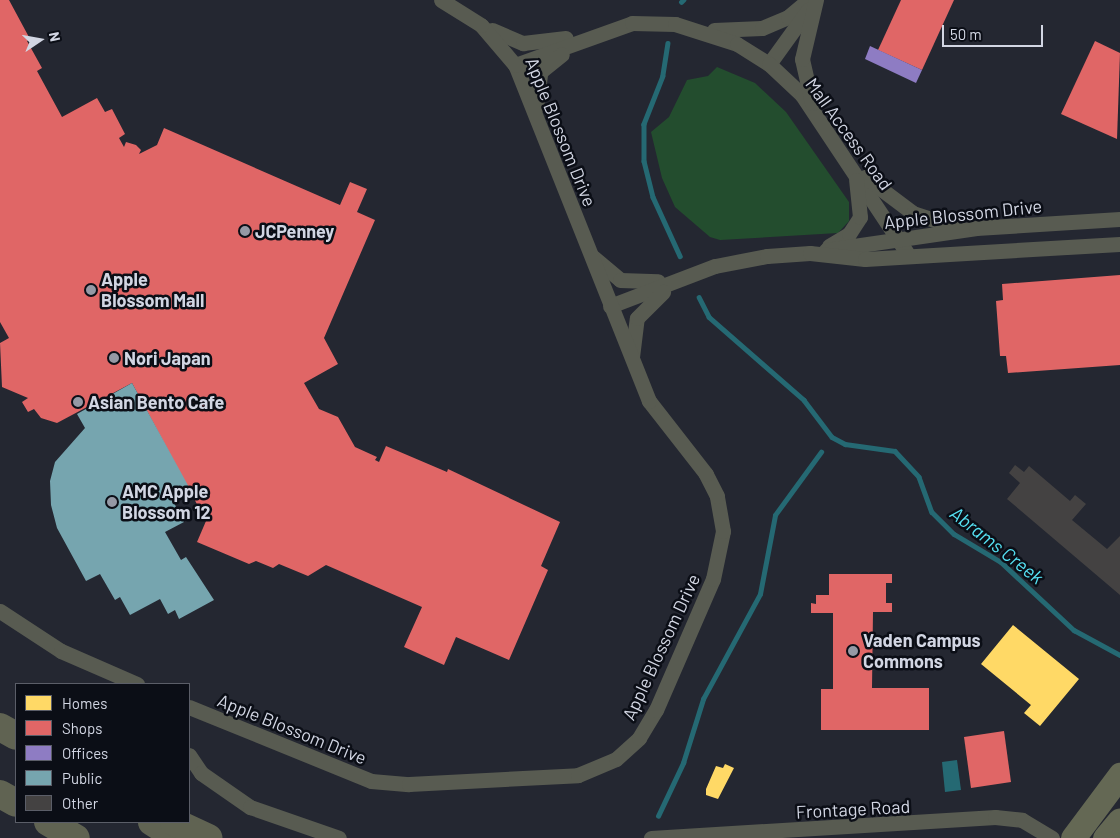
<!DOCTYPE html>
<style>
body{margin:0}
#map{position:relative;width:1120px;height:838px;overflow:hidden;background:#242731;font-family:Barlow,sans-serif}
div>[style]{position:absolute}
[style*='--x']{left:calc(var(--x)*1px);top:calc(var(--y)*1px);width:calc(var(--w)*1px);rotate:calc(var(--a)*1deg)}
.green>*{inset:0;background:#234d2e}
.water>*{inset:0;background:#256973}
.homes>*{inset:0;background:#ffd966}
.shops>*{inset:0;background:#e06666}
.offices>*{inset:0;background:#8e7cc3}
.public>*{inset:0;background:#76a5af}
.stream>*{height:4.5px;margin:-2.25px;padding:0 2.25px;transform-origin:2.25px;border-radius:2.25px;background:#256973}
.building>*{inset:0;background:#444242}
.minor>*{height:15px;margin:-7.5px;padding:0 7.5px;transform-origin:7.5px;border-radius:7.5px;background:#585b51}
.primary>*{height:25px;margin:-12.5px;padding:0 12.5px;transform-origin:12.5px;border-radius:12.5px;background:#646854}
.motorway>*{height:28px;margin:-14px;padding:0 14px;transform-origin:14px;border-radius:14px;background:#606352}
.dots>*{width:14px;height:14px;translate:-50% -50%;box-sizing:border-box;border:2px solid #0b0e16;border-radius:50%}
span{translate:-50% -50%;white-space:nowrap;text-align:center;line-height:1.15;-webkit-text-stroke:5px #0b0e16;paint-order:stroke}
.street-label{font-size:18px;color:#d2d6e3}
.poi-label{font-size:18px;color:#d2d6e3;font-weight:700}
.left{translate:0 -50%;text-align:left}
.water-label{font-size:19px;color:#55e1f3;font-style:italic}
.legend{position:absolute;left:15px;top:683px;width:175px;height:140px;box-sizing:border-box;background:#0b0e16;border:1px solid #5b5e68;margin:0;padding:6px 9px;list-style:none;font-size:15px;color:#d2d6e3}
.legend li{display:flex;align-items:center;gap:10px;height:25px}
.legend b{width:25px;border:1px solid #5b5e68}
.north{position:absolute;left:15px;top:15px;width:50px;height:50px;-webkit-text-stroke:4px #0b0e16;paint-order:stroke;rotate:78deg;font-size:14px;font-weight:700;line-height:20px;text-align:center;color:#d2d6e3}
.north::after{content:'';display:block;margin:auto;width:18px;height:22px;background:#d2d6e3;clip-path:polygon(50% 0,100% 100%,50% 72%,0 100%)}
.scale{position:absolute;left:942px;top:25px;width:101px;height:22px;box-sizing:border-box;border:2px solid #d2d6e3;border-top:0;padding-left:6px;font-size:15px;line-height:18px;white-space:nowrap;color:#d2d6e3;-webkit-text-stroke:4px #0b0e16;paint-order:stroke}
</style>
<div id="map">
<div class="green">
<i style="clip-path:polygon(717px 67px,755px 83px,786px 112px,849px 202px,849px 221px,838px 233px,720px 240px,710px 237px,675px 207px,662px 178px,651px 132px,669px 117px,687px 80px,708px 76px)"></i>
</div>
<div class="water">
<i style="clip-path:polygon(957px 760px,961px 790px,945px 792px,942px 762px)"></i>
</div>
<div class="homes">
<i style="clip-path:polygon(1013px 625px,1079px 679px,1040px 726px,1024px 713px,1031px 705px,981px 664px)"></i>
<i style="clip-path:polygon(725px 764px,734px 768px,718px 799px,706px 795px,706px 789px,716px 766px,723px 768px)"></i>
</div>
<div class="shops">
<i style="clip-path:polygon(0 0,9px 0,30px 39px,27px 41px,42px 68px,37px 71px,62px 117px,97px 98px,105px 112px,112px 109px,125px 134px,119px 138px,124px 147px,126px 142px,136px 145px,141px 150px,139px 154px,157px 145px,164px 128px,340px 205px,350px 182px,367px 189px,357px 212px,375px 220px,324px 338px,338px 364px,304px 383px,319px 409px,338px 417px,355px 447px,377px 457px,375px 460px,379px 462px,386px 446px,447px 472px,448px 469px,560px 522px,541px 566px,548px 570px,509px 660px,456px 637px,444px 665px,404px 647px,422px 607px,326px 565px,308px 576px,279px 564px,273px 568px,256px 561px,249px 564px,197px 542px,206px 521px,132px 383px,57px 423px,41px 418px,34px 409px,28px 412px,22px 402px,28px 398px,2px 387px,0 343px,9px 338px,0 322px)"></i>
<i style="clip-path:polygon(901px 0,954px 0,922px 70px,878px 50px)"></i>
<i style="clip-path:polygon(1095px 41px,1120px 53px,1117px 139px,1061px 114px)"></i>
<i style="clip-path:polygon(1120px 275px,1120px 365px,1008px 373px,1006px 356px,1000px 356px,996px 301px,1003px 300px,1002px 284px)"></i>
<i style="clip-path:polygon(829px 574px,892px 574px,892px 583px,886px 583px,886px 603px,892px 603px,892px 612px,873px 612px,872px 688px,929px 688px,929px 730px,821px 730px,821px 689px,833px 689px,833px 613px,811px 613px,811px 603px,816px 604px,816px 595px,829px 595px)"></i>
<i style="clip-path:polygon(1004px 731px,1011px 782px,971px 788px,964px 737px)"></i>
</div>
<div class="offices">
<i style="clip-path:polygon(870px 46px,922px 70px,916px 83px,865px 59px)"></i>
</div>
<div class="public">
<i style="clip-path:polygon(132px 383px,190px 489px,172px 499px,184px 522px,165px 532px,181px 560px,186px 557px,214px 600px,179px 619px,175px 610px,168px 614px,160px 599px,130px 615px,120px 597px,115px 600px,100px 574px,86px 581px,57px 528px,51px 505px,50px 481px,55px 462px,85px 428px,77px 414px)"></i>
</div>
<div class="stream">
<i style="--x:681;--y:2;--w:3;--a:-45"></i>
<i style="--x:668;--y:43;--w:33;--a:99"></i>
<i style="--x:663;--y:76;--w:52;--a:111.6"></i>
<i style="--x:644;--y:124;--w:37;--a:90"></i>
<i style="--x:644;--y:161;--w:37;--a:76"></i>
<i style="--x:653;--y:197;--w:65;--a:65.4"></i>
<i style="--x:699;--y:297;--w:22;--a:63"></i>
<i style="--x:709;--y:317;--w:126;--a:41.1"></i>
<i style="--x:804;--y:400;--w:46;--a:52.9"></i>
<i style="--x:832;--y:437;--w:15;--a:28"></i>
<i style="--x:845;--y:444;--w:50;--a:8"></i>
<i style="--x:895;--y:451;--w:35;--a:47"></i>
<i style="--x:919;--y:477;--w:37;--a:70"></i>
<i style="--x:932;--y:512;--w:31;--a:45"></i>
<i style="--x:954;--y:534;--w:55;--a:30.8"></i>
<i style="--x:1001;--y:562;--w:100;--a:43"></i>
<i style="--x:1074;--y:630;--w:52;--a:28.5"></i>
<i style="--x:658;--y:816;--w:59;--a:-64.7"></i>
<i style="--x:683;--y:763;--w:67;--a:-72.6"></i>
<i style="--x:703;--y:699;--w:119;--a:-61.5"></i>
<i style="--x:760;--y:594;--w:80;--a:-79.2"></i>
<i style="--x:775;--y:515;--w:78;--a:-53.9"></i>
</div>
<div class="building">
<i style="clip-path:polygon(1015px 465px,1024px 472px,1029px 466px,1070px 501px,1075px 495px,1086px 504px,1072px 520px,1107px 549px,1120px 536px,1120px 595px,1007px 499px,1020px 483px,1009px 473px)"></i>
</div>
<div class="minor">
<i style="--x:492;--y:30;--w:34;--a:23"></i>
<i style="--x:523;--y:43;--w:43;--a:-6.6"></i>
<i style="--x:714;--y:30;--w:48;--a:-2.4"></i>
<i style="--x:762;--y:28;--w:28;--a:-23"></i>
<i style="--x:788;--y:17;--w:26;--a:-40"></i>
<i style="--x:769;--y:64;--w:67;--a:-54.2"></i>
<i style="--x:515;--y:65;--w:124;--a:-19.7"></i>
<i style="--x:632;--y:23;--w:43;--a:1.3"></i>
<i style="--x:675;--y:24;--w:65;--a:17.9"></i>
<i style="--x:737;--y:44;--w:38;--a:32"></i>
<i style="--x:769;--y:64;--w:45;--a:43.2"></i>
<i style="--x:802;--y:95;--w:193;--a:56.4"></i>
<i style="--x:812;--y:103;--w:45;--a:-102.8"></i>
<i style="--x:802;--y:59;--w:61;--a:-76.7"></i>
<i style="--x:536;--y:107;--w:35;--a:-83"></i>
<i style="--x:540;--y:72;--w:28;--a:-39"></i>
<i style="--x:865;--y:177;--w:60;--a:36.9"></i>
<i style="--x:913;--y:213;--w:41;--a:18.4"></i>
<i style="--x:829;--y:246;--w:23;--a:-31"></i>
<i style="--x:849;--y:234;--w:20;--a:-57"></i>
<i style="--x:860;--y:217;--w:37;--a:-96"></i>
<i style="--x:826;--y:250;--w:152;--a:-8.3"></i>
<i style="--x:976;--y:228;--w:144;--a:-3.6"></i>
<i style="--x:593;--y:257;--w:35;--a:40"></i>
<i style="--x:620;--y:280;--w:38;--a:2"></i>
<i style="--x:610;--y:306;--w:112;--a:-20.9"></i>
<i style="--x:715;--y:266;--w:53;--a:-10.9"></i>
<i style="--x:767;--y:256;--w:43;--a:-4"></i>
<i style="--x:810;--y:253;--w:55;--a:6.2"></i>
<i style="--x:865;--y:259;--w:255;--a:-3.4"></i>
<i style="--x:632;--y:357;--w:39;--a:-83"></i>
<i style="--x:637;--y:318;--w:37;--a:-45"></i>
<i style="--x:0;--y:611;--w:73;--a:33.3"></i>
<i style="--x:61;--y:651;--w:83;--a:23.5"></i>
<i style="--x:189;--y:707;--w:196;--a:22.1"></i>
<i style="--x:371;--y:781;--w:38;--a:5"></i>
<i style="--x:409;--y:784;--w:169;--a:-3"></i>
<i style="--x:578;--y:775;--w:41;--a:-22.8"></i>
<i style="--x:616;--y:759;--w:31;--a:-42"></i>
<i style="--x:639;--y:738;--w:33;--a:-59"></i>
<i style="--x:656;--y:710;--w:143;--a:-66.5"></i>
<i style="--x:713;--y:579;--w:49;--a:-78.2"></i>
<i style="--x:723;--y:531;--w:36;--a:-100"></i>
<i style="--x:717;--y:496;--w:25;--a:-117"></i>
<i style="--x:706;--y:474;--w:93;--a:-128"></i>
<i style="--x:649;--y:401;--w:362;--a:-111.7"></i>
<i style="--x:515;--y:65;--w:52;--a:-130.4"></i>
<i style="--x:481;--y:25;--w:47;--a:-148"></i>
<i style="--x:189;--y:755;--w:22;--a:56"></i>
<i style="--x:201;--y:773;--w:60;--a:34.8"></i>
<i style="--x:250;--y:807;--w:94;--a:19.2"></i>
<i style="--x:651;--y:838;--w:345;--a:-3.5"></i>
<i style="--x:995;--y:817;--w:27;--a:6"></i>
<i style="--x:1022;--y:820;--w:35;--a:31"></i>
</div>
<div class="primary">
<i style="--x:1073;--y:838;--w:79;--a:-53.3"></i>
<i style="--x:1105;--y:838;--w:23;--a:-50"></i>
</div>
<div class="motorway">
<i style="--x:0;--y:727;--w:18;--a:29"></i>
<i style="--x:0;--y:794;--w:18;--a:29"></i>
<i style="--x:48;--y:822;--w:32;--a:30"></i>
<i style="--x:152;--y:822;--w:31;--a:32"></i>
<i style="--x:174;--y:822;--w:38;--a:25"></i>
</div>
<div class="dots">
<i style="left:245px;top:231px;background:#9599a5"></i>
<i style="left:91px;top:290px;background:#9599a5"></i>
<i style="left:114px;top:358px;background:#9599a5"></i>
<i style="left:78px;top:402px;background:#9599a5"></i>
<i style="left:112px;top:502px;background:#9599a5"></i>
<i style="left:853px;top:651px;background:#9599a5"></i>
</div>
<div class="street-label">
<span style="left:561px;top:132px;rotate:68deg">Apple Blossom Drive</span>
<span style="left:849px;top:134px;rotate:54deg">Mall Access Road</span>
<span style="left:963px;top:214px;rotate:-6deg">Apple Blossom Drive</span>
<span style="left:661px;top:647px;rotate:-65deg">Apple Blossom Drive</span>
<span style="left:292px;top:729px;rotate:22deg">Apple Blossom Drive</span>
<span style="left:853px;top:809px;rotate:-3deg">Frontage Road</span>
</div>
<div class="poi-label">
<span class="left" style="left:255px;top:231px">JCPenney</span>
<span class="left" style="left:101px;top:290px">Apple<br>Blossom Mall</span>
<span class="left" style="left:124px;top:358px">Nori Japan</span>
<span class="left" style="left:88px;top:402px">Asian Bento Cafe</span>
<span class="left" style="left:122px;top:502px">AMC Apple<br>Blossom 12</span>
<span class="left" style="left:863px;top:651px">Vaden Campus<br>Commons</span>
</div>
<div class="water-label">
<span style="left:997px;top:545px;rotate:38deg">Abrams Creek</span>
</div>
<ul class="legend">
<li><b style="height:14px;background:#ffd966"></b>Homes</li>
<li><b style="height:14px;background:#e06666"></b>Shops</li>
<li><b style="height:14px;background:#8e7cc3"></b>Offices</li>
<li><b style="height:14px;background:#76a5af"></b>Public</li>
<li><b style="height:14px;background:#444242"></b>Other</li>
</ul>
<div class="north">N</div>
<div class="scale">50 m</div>
</div>
